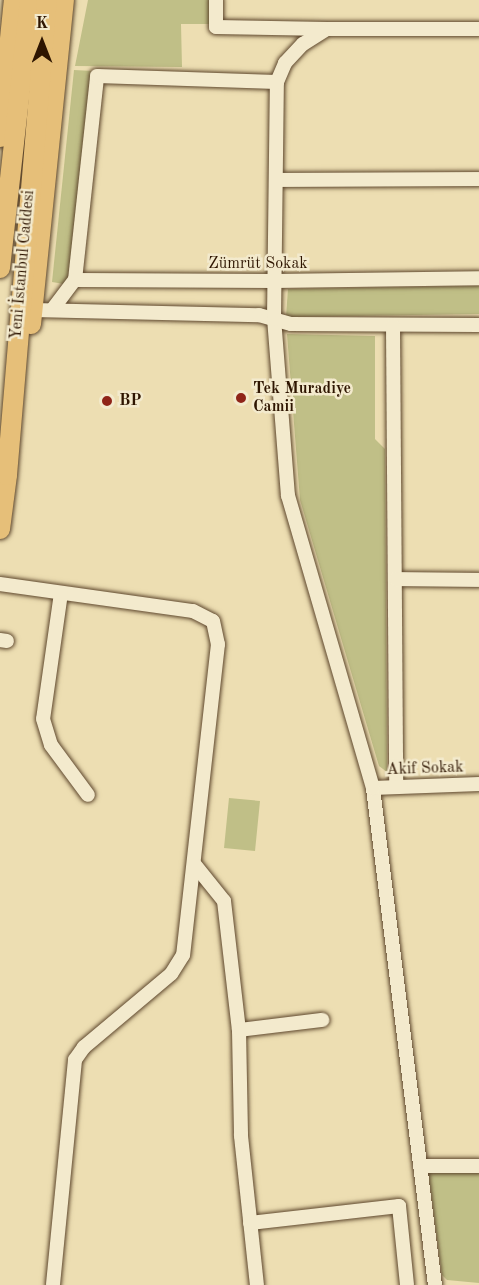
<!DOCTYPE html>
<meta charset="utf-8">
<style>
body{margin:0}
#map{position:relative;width:479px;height:1285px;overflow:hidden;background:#eddeb2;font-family:"Old Standard TT",serif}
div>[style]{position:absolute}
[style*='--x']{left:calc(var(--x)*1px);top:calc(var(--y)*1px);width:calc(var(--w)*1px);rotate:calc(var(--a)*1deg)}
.green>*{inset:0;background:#c0bf87}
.roads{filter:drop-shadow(0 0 2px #5e472d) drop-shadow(0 0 2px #5e472d)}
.minor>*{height:14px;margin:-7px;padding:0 7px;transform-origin:7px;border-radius:7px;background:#f3eacd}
.highway>*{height:20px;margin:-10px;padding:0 10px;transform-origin:10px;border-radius:10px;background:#e6bf79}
.dots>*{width:16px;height:16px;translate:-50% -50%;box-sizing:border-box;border:3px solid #f3eacd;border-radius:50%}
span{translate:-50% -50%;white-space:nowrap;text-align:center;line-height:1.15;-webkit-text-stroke:5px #f3eacd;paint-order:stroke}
.street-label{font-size:16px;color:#2e1501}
.poi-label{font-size:16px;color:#2e1501;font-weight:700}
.left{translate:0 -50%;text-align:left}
.north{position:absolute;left:12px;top:12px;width:60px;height:60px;-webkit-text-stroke:4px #f3eacd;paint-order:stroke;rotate:0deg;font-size:16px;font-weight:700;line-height:24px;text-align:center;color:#2e1501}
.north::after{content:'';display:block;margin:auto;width:21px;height:27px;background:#2e1501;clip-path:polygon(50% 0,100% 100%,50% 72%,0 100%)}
</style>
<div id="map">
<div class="green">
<i style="clip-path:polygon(88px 0,211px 0,211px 24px,181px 24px,182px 67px,75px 66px)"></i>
<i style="clip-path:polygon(74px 70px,93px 71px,70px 285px,52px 282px)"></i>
<i style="clip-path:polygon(479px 286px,479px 314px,286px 317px,288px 289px)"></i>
<i style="clip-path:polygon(287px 334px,375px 336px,375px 439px,385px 449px,387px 772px,379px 766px,300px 500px)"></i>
<i style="clip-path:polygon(229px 798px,260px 801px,255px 851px,224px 848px)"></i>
<i style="clip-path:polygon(428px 1170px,479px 1170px,479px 1283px,447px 1280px,442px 1275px)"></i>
</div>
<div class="roads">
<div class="minor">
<i style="--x:216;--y:0;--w:27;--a:90"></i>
<i style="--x:216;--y:27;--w:111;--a:1"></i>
<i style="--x:276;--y:180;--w:203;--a:-0.3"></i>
<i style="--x:75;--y:280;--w:205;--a:-83.8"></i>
<i style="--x:97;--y:76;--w:180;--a:1.9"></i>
<i style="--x:33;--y:310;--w:226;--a:1.3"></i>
<i style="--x:259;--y:315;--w:33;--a:16"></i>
<i style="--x:291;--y:324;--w:188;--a:0.3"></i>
<i style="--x:52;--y:310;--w:38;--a:-53"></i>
<i style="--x:75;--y:280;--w:199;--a:0.3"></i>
<i style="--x:274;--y:281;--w:205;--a:-0.8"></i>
<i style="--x:393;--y:326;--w:461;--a:89.6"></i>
<i style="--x:396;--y:579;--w:83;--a:0.7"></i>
<i style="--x:0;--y:584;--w:195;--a:8"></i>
<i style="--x:193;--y:611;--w:22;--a:27"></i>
<i style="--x:213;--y:621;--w:24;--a:78"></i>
<i style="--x:218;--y:644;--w:313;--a:96.4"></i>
<i style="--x:183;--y:955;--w:22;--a:122"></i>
<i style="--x:171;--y:974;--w:114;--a:140"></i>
<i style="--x:84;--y:1047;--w:16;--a:125"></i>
<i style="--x:75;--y:1060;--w:226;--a:95.6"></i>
<i style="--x:61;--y:593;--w:127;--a:98.1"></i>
<i style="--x:43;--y:719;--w:27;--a:73"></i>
<i style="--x:51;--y:745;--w:62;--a:53.5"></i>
<i style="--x:0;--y:640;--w:7;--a:8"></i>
<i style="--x:373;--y:788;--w:106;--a:-2.2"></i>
<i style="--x:195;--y:865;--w:46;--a:51.1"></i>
<i style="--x:224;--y:901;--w:130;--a:83.4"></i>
<i style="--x:239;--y:1030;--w:106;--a:88.9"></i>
<i style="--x:241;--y:1136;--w:150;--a:83.9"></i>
<i style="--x:239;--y:1030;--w:84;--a:-6.9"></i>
<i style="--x:420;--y:1166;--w:59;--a:0"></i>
<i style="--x:250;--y:1223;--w:150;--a:-6.5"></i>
<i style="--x:399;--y:1206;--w:79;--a:84.2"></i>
<i style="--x:435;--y:1285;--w:501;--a:-97.11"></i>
<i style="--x:373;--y:788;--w:304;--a:-106.2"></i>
<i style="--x:288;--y:496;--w:178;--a:-94.5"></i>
<i style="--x:274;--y:319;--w:237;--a:-89.3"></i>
<i style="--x:277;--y:82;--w:21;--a:-67"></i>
<i style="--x:285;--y:63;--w:26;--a:-47"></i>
<i style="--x:303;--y:44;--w:28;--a:-32"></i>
<i style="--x:327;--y:29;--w:152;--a:0"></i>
</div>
<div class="highway">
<i style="--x:0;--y:137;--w:138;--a:-84.2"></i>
<i style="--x:0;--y:268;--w:270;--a:-83.6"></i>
<i style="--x:31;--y:324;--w:326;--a:-84.2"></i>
<i style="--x:0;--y:529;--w:54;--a:-82.6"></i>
<i style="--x:7;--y:475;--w:477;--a:-85.2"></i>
</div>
</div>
<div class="dots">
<i style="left:241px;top:398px;background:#8f2418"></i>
<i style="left:107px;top:401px;background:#8f2418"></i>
</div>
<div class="street-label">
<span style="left:258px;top:264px">Zümrüt Sokak</span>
<span style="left:23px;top:265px;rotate:-85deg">Yeni İstanbul Caddesi</span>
<span style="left:425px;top:769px;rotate:-2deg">Akif Sokak</span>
</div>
<div class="poi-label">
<span class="left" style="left:253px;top:398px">Tek Muradiye<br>Camii</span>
<span class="left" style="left:119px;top:401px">BP</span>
</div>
<div class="north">K</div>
</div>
